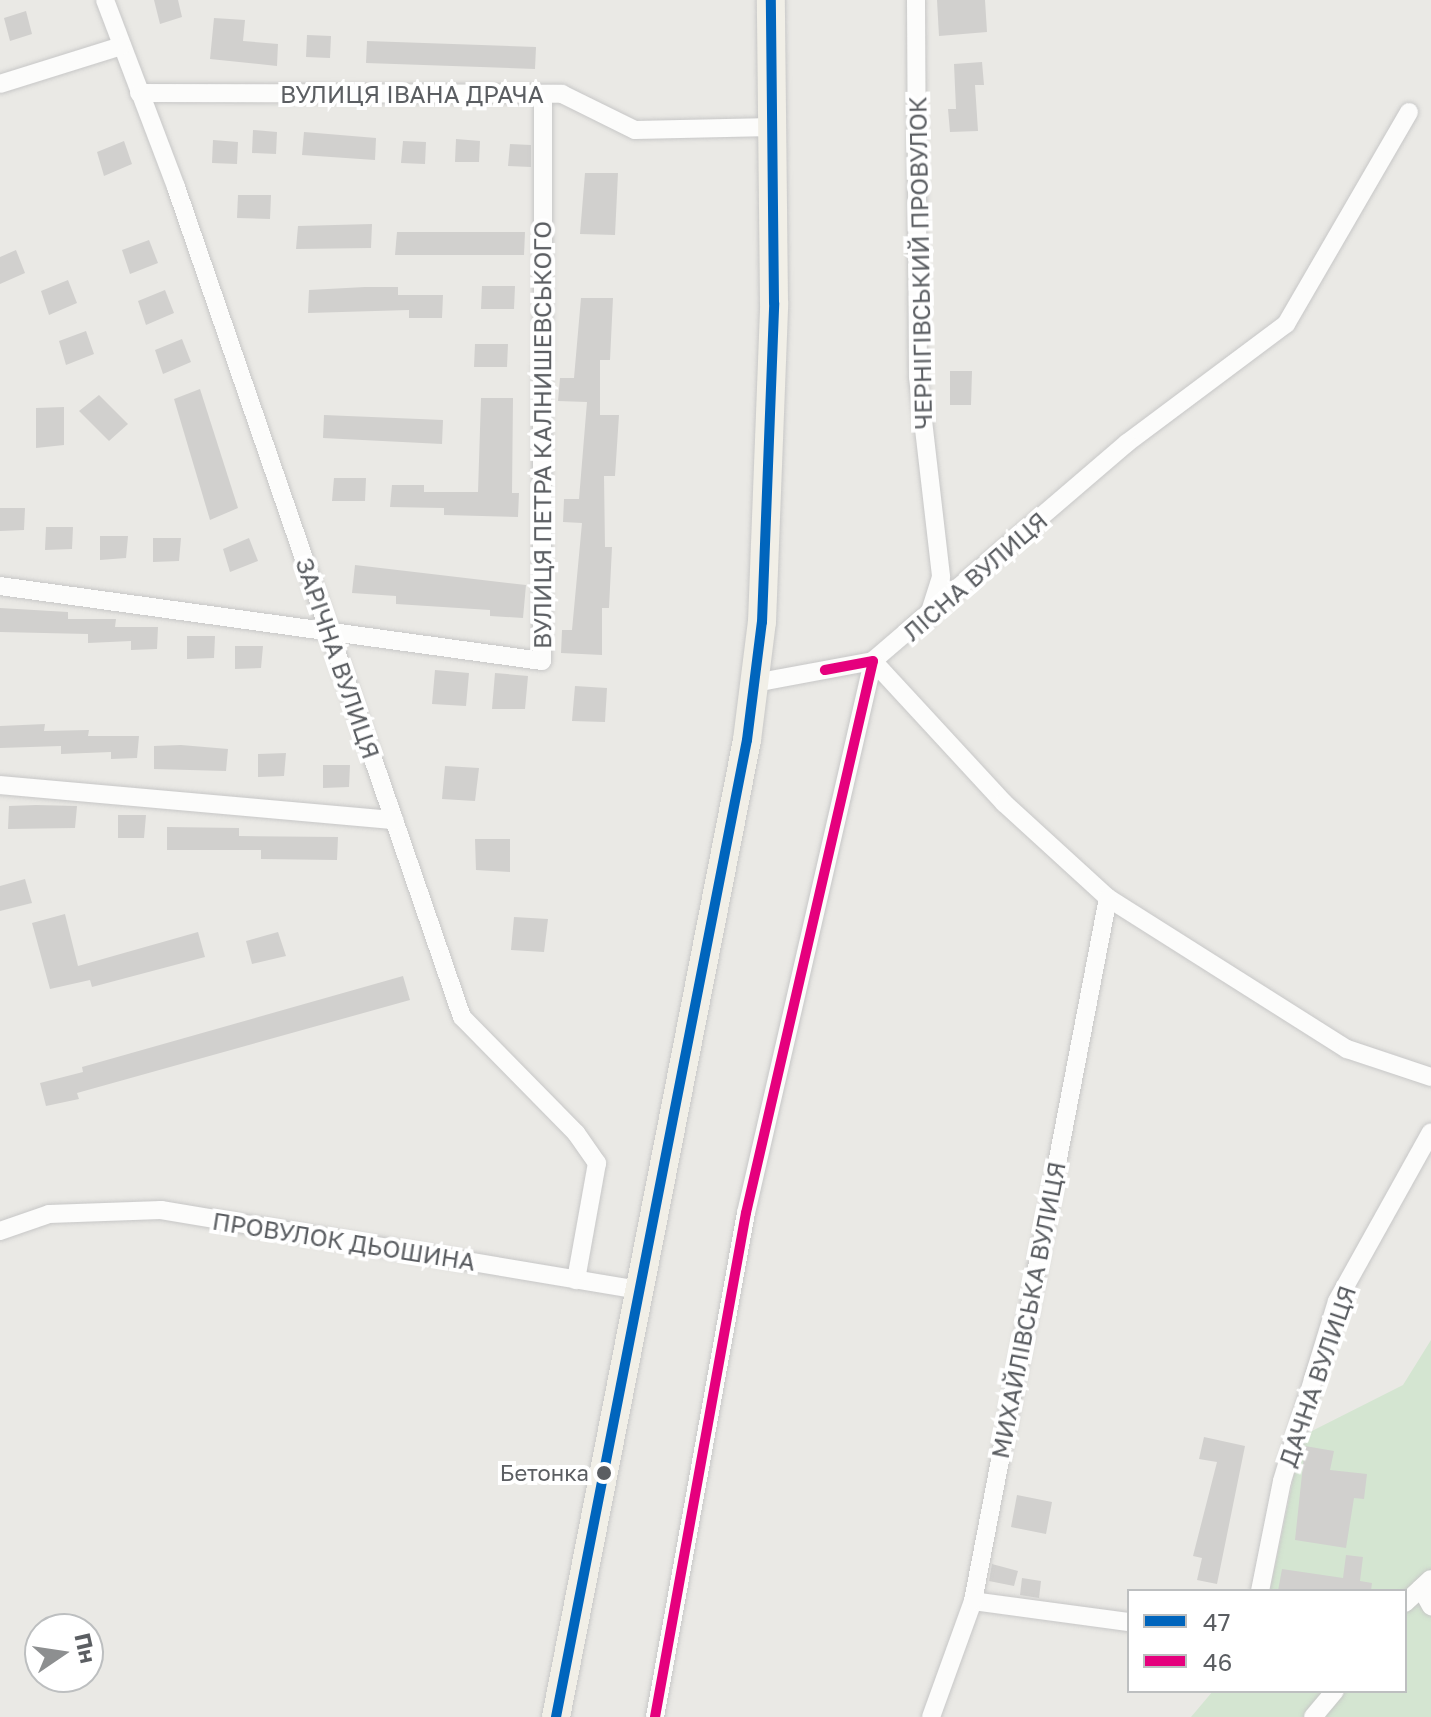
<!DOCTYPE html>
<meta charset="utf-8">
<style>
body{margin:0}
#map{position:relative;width:1431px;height:1717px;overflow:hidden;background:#eae9e5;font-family:"Golos Text",sans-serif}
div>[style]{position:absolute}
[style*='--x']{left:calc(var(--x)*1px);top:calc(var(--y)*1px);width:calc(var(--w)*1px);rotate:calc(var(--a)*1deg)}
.green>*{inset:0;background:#d4e5d1}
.building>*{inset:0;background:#d1d0ce}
.roads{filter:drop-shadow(0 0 2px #c7c7c7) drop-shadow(0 0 2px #c7c7c7)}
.street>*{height:18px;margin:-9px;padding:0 9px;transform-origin:9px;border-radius:9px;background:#fcfcfb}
.primary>*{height:28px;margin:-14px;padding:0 14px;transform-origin:14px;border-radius:14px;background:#f1efe7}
.bus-1>*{height:10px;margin:-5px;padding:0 5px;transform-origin:5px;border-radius:5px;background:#0065bd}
.bus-2>*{height:10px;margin:-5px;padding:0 5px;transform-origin:5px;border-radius:5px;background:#e5007d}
.dots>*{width:22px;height:22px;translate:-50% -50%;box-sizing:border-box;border:4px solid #fff;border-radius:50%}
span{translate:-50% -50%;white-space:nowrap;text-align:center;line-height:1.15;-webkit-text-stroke:8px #fff;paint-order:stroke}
.bus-label{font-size:22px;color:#5b5e62}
.right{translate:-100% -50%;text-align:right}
.street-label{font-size:24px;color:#5b5e62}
.legend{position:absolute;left:1127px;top:1589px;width:280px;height:104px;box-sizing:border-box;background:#fff;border:2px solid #bdbfc0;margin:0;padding:10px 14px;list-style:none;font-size:24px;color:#5b5e62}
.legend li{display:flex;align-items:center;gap:16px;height:40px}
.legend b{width:40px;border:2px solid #bdbfc0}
.north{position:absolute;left:24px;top:1613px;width:80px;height:80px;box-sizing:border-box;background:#fff;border:2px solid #bdbfc0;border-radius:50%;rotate:77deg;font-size:22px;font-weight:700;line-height:32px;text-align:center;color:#5b5e62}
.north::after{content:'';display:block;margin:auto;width:28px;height:36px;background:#8d8f90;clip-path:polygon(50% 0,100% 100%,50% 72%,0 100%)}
</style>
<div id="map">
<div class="green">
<i style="clip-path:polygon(1431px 1340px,1431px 1717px,1191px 1717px,1213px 1691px,1405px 1691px,1405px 1591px,1270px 1591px,1302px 1436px,1403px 1385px)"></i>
</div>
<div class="building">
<i style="clip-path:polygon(154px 0,178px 0,182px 17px,160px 24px)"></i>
<i style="clip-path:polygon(937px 0,985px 0,987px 32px,939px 36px)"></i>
<i style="clip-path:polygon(26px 11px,32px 34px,10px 41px,4px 18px)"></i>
<i style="clip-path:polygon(214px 18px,245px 20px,243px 41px,278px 44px,277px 66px,210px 59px)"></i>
<i style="clip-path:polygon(307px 35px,331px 36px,330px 58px,306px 57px)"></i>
<i style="clip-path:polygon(367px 41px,536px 47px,535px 69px,366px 63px)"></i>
<i style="clip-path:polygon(982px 62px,984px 85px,975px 85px,978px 131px,950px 132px,948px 109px,956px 109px,954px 64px)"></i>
<i style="clip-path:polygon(253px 130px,277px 132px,276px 154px,252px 153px)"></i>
<i style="clip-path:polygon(304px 132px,376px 138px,375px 160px,302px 155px)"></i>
<i style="clip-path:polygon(456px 139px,480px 141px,479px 162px,455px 162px)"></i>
<i style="clip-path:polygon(213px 140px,238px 142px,237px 164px,212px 163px)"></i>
<i style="clip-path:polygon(124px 141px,132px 164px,104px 176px,97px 152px)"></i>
<i style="clip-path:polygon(403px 141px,426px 142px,425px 164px,401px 163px)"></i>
<i style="clip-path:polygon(510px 144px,531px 145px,531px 167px,508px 166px)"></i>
<i style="clip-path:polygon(585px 173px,618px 173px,615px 235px,580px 234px)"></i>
<i style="clip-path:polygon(238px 195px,271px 195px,270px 219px,237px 218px)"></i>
<i style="clip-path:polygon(372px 224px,371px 248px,296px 249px,298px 226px)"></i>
<i style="clip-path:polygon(397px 232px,525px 232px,524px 255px,395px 255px)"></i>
<i style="clip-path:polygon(149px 240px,158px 263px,130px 274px,122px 250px)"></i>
<i style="clip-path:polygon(16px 250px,25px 273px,0 284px,0 257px)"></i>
<i style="clip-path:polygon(68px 280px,77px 303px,49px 315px,41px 291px)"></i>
<i style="clip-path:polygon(482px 286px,515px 286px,514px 309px,481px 309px)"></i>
<i style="clip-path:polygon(365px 287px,398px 287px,398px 295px,443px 295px,442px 318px,409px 318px,409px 310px,308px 313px,309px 290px)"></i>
<i style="clip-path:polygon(165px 290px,174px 313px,146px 325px,138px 301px)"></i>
<i style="clip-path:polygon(581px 298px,613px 298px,610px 360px,600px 360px,600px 415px,619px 415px,615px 476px,604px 476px,605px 547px,612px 547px,609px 608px,602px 608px,602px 655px,561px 653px,562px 630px,572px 630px,582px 523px,563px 522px,564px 499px,579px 499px,587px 402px,558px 401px,560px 378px,574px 378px)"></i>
<i style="clip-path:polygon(86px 331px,94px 354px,66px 365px,59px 341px)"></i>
<i style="clip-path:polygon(182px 339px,191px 362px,163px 374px,155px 350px)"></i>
<i style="clip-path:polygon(475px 344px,508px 344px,507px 367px,474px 367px)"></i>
<i style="clip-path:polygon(950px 371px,972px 371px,971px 405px,950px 405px)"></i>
<i style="clip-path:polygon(200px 389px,238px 508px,210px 520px,174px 399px)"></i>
<i style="clip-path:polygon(99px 395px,128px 424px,109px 441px,79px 411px)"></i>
<i style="clip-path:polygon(481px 398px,513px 398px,512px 493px,519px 493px,518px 517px,444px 515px,444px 508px,390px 507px,392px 485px,424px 485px,424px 492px,478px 492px)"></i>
<i style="clip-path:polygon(64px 407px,64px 445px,36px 448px,36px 408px)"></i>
<i style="clip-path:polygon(324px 415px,443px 420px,442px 444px,323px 438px)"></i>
<i style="clip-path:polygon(334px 478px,366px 478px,365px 501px,332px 501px)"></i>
<i style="clip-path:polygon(0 508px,25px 508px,24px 530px,0 531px)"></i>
<i style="clip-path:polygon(46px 527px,73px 527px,72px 549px,45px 550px)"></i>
<i style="clip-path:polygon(100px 536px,128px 536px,126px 558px,100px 560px)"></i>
<i style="clip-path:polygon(153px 538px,181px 538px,179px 561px,153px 562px)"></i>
<i style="clip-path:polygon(249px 538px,258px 561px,230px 572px,223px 549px)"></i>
<i style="clip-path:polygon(355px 565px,526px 585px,523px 618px,490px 616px,490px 610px,396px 604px,396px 596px,352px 593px)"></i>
<i style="clip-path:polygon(0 608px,68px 612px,68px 619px,116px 619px,115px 627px,158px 627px,157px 649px,131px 650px,131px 641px,88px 643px,88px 634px,0 632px)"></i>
<i style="clip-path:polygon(187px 636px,215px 636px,214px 658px,187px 659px)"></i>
<i style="clip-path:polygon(235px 646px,263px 646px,261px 668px,235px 669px)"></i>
<i style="clip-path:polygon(435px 670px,469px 673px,466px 706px,432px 704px)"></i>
<i style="clip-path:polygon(495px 673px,528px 676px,525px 709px,492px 709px)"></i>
<i style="clip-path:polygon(575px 686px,607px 688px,605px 722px,572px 721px)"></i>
<i style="clip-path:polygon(45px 724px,44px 731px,89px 730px,88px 736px,139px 736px,137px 758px,111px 759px,111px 752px,61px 754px,61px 746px,0 748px,0 726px)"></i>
<i style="clip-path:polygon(181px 745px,228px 749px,226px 771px,154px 769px,154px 746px)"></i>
<i style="clip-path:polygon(286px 753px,284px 776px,258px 777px,258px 754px)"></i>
<i style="clip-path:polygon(323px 765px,350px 765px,349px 787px,323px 788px)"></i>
<i style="clip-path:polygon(445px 766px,479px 768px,475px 801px,442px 799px)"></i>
<i style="clip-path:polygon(36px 805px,77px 806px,75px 828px,8px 829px,9px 806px)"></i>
<i style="clip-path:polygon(118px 815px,146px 815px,144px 838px,118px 838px)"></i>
<i style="clip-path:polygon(167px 827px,239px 828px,239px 836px,338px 837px,337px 860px,261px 859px,261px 850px,167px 850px)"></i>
<i style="clip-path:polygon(475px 839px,510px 839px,510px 872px,476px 870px)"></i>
<i style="clip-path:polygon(25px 879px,32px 903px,0 911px,0 886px)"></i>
<i style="clip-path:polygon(65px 914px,78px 966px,198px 932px,205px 957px,92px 987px,90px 980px,50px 989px,32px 923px)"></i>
<i style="clip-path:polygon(514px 917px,548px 919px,544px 952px,511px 950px)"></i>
<i style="clip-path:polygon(278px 932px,286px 956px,252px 964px,246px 941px)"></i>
<i style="clip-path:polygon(403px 976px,410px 1000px,77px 1093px,79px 1099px,46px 1106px,40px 1083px,83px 1072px,82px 1067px)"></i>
<i style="clip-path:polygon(1204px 1437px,1245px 1446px,1217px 1584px,1197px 1580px,1202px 1558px,1193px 1556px,1217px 1462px,1199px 1459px)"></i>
<i style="clip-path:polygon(1305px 1446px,1334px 1451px,1330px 1470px,1367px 1474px,1364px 1499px,1354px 1498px,1346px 1548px,1295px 1540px)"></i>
<i style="clip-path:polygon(1017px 1495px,1052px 1502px,1046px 1534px,1011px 1527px)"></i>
<i style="clip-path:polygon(1346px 1555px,1363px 1557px,1360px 1581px,1372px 1583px,1371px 1591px,1278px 1591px,1282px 1569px,1343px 1578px)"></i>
<i style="clip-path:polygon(992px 1564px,1018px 1571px,1014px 1586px,989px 1581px)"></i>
<i style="clip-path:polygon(1022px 1578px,1041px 1581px,1039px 1598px,1020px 1595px)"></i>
</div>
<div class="roads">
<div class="street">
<i style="--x:105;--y:0;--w:200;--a:69.2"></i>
<i style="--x:176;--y:187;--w:878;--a:70.99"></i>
<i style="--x:462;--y:1017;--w:163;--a:45.5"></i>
<i style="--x:576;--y:1133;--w:37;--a:55"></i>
<i style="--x:597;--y:1163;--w:119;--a:100.2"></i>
<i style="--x:916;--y:0;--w:377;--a:89.7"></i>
<i style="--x:918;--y:377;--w:201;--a:83.4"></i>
<i style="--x:941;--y:577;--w:43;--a:107.6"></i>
<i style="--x:0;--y:84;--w:127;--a:-17.4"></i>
<i style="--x:139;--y:93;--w:423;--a:0.1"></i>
<i style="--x:562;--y:94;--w:81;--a:26.3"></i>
<i style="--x:635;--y:130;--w:137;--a:-1.3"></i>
<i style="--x:1409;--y:112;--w:245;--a:120.1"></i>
<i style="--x:1286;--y:324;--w:199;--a:143.2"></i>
<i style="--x:1127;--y:443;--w:335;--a:139.4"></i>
<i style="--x:873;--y:661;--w:193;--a:47.3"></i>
<i style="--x:1004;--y:803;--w:141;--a:42.4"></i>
<i style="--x:1108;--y:898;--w:283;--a:32.3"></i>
<i style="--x:1347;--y:1049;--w:89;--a:18.4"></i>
<i style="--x:0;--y:586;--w:547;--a:7.88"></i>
<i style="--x:542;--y:661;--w:567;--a:-89.9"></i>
<i style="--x:0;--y:785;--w:396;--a:5.1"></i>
<i style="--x:0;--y:1231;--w:52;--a:-19.1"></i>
<i style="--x:49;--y:1214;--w:112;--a:-2"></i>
<i style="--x:161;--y:1210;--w:484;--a:9.5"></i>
<i style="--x:1421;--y:1588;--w:21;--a:61"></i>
<i style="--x:1260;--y:1591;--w:112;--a:-78.7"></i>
<i style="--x:1282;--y:1481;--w:188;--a:-73"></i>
<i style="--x:1337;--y:1301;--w:193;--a:-60.9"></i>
<i style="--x:973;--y:1601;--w:157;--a:7.7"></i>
<i style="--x:1405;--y:1603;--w:35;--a:-43"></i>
<i style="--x:655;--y:1717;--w:512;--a:-79.77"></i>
<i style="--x:746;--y:1213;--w:566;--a:-77.04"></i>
<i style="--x:873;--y:661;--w:121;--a:169.5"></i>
<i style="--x:931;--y:1717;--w:123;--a:-70.1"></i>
<i style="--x:973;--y:1601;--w:716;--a:-79.13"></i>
<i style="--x:1313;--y:1717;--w:34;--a:-50"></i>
</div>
<div class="primary">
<i style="--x:556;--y:1717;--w:995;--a:-78.94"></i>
<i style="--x:747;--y:740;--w:119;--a:-82.8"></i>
<i style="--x:762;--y:622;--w:319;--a:-87.8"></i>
<i style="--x:774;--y:303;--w:303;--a:-90.6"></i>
</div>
</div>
<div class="bus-1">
<i style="--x:556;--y:1717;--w:995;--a:-78.94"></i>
<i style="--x:747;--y:740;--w:119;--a:-82.8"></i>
<i style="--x:762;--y:622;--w:319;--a:-87.8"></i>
<i style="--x:774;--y:303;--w:303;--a:-90.6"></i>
</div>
<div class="bus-2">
<i style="--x:655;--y:1717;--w:512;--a:-79.77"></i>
<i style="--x:746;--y:1213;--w:566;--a:-77.04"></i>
<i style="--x:873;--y:661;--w:49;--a:169.4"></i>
</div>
<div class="dots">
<i style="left:604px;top:1473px;background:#5b5e62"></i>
</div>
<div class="bus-label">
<span class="right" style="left:589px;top:1473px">Бетонка</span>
</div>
<div class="street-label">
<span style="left:412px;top:94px">ВУЛИЦЯ ІВАНА ДРАЧА</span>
<span style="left:920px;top:263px;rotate:-91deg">ЧЕРНІГІВСЬКИЙ ПРОВУЛОК</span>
<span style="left:542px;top:435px;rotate:-90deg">ВУЛИЦЯ ПЕТРА КАЛНИШЕВСЬКОГО</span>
<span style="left:975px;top:576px;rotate:-41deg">ЛІСНА ВУЛИЦЯ</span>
<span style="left:338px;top:658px;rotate:71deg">ЗАРІЧНА ВУЛИЦЯ</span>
<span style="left:344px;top:1241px;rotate:9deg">ПРОВУЛОК ДЬОШИНА</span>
<span style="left:1028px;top:1310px;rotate:-79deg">МИХАЙЛІВСЬКА ВУЛИЦЯ</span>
<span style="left:1317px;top:1376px;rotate:-71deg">ДАЧНА ВУЛИЦЯ</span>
</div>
<ul class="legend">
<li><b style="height:10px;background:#0065bd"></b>47</li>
<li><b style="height:10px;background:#e5007d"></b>46</li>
</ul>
<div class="north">Пн</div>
</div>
